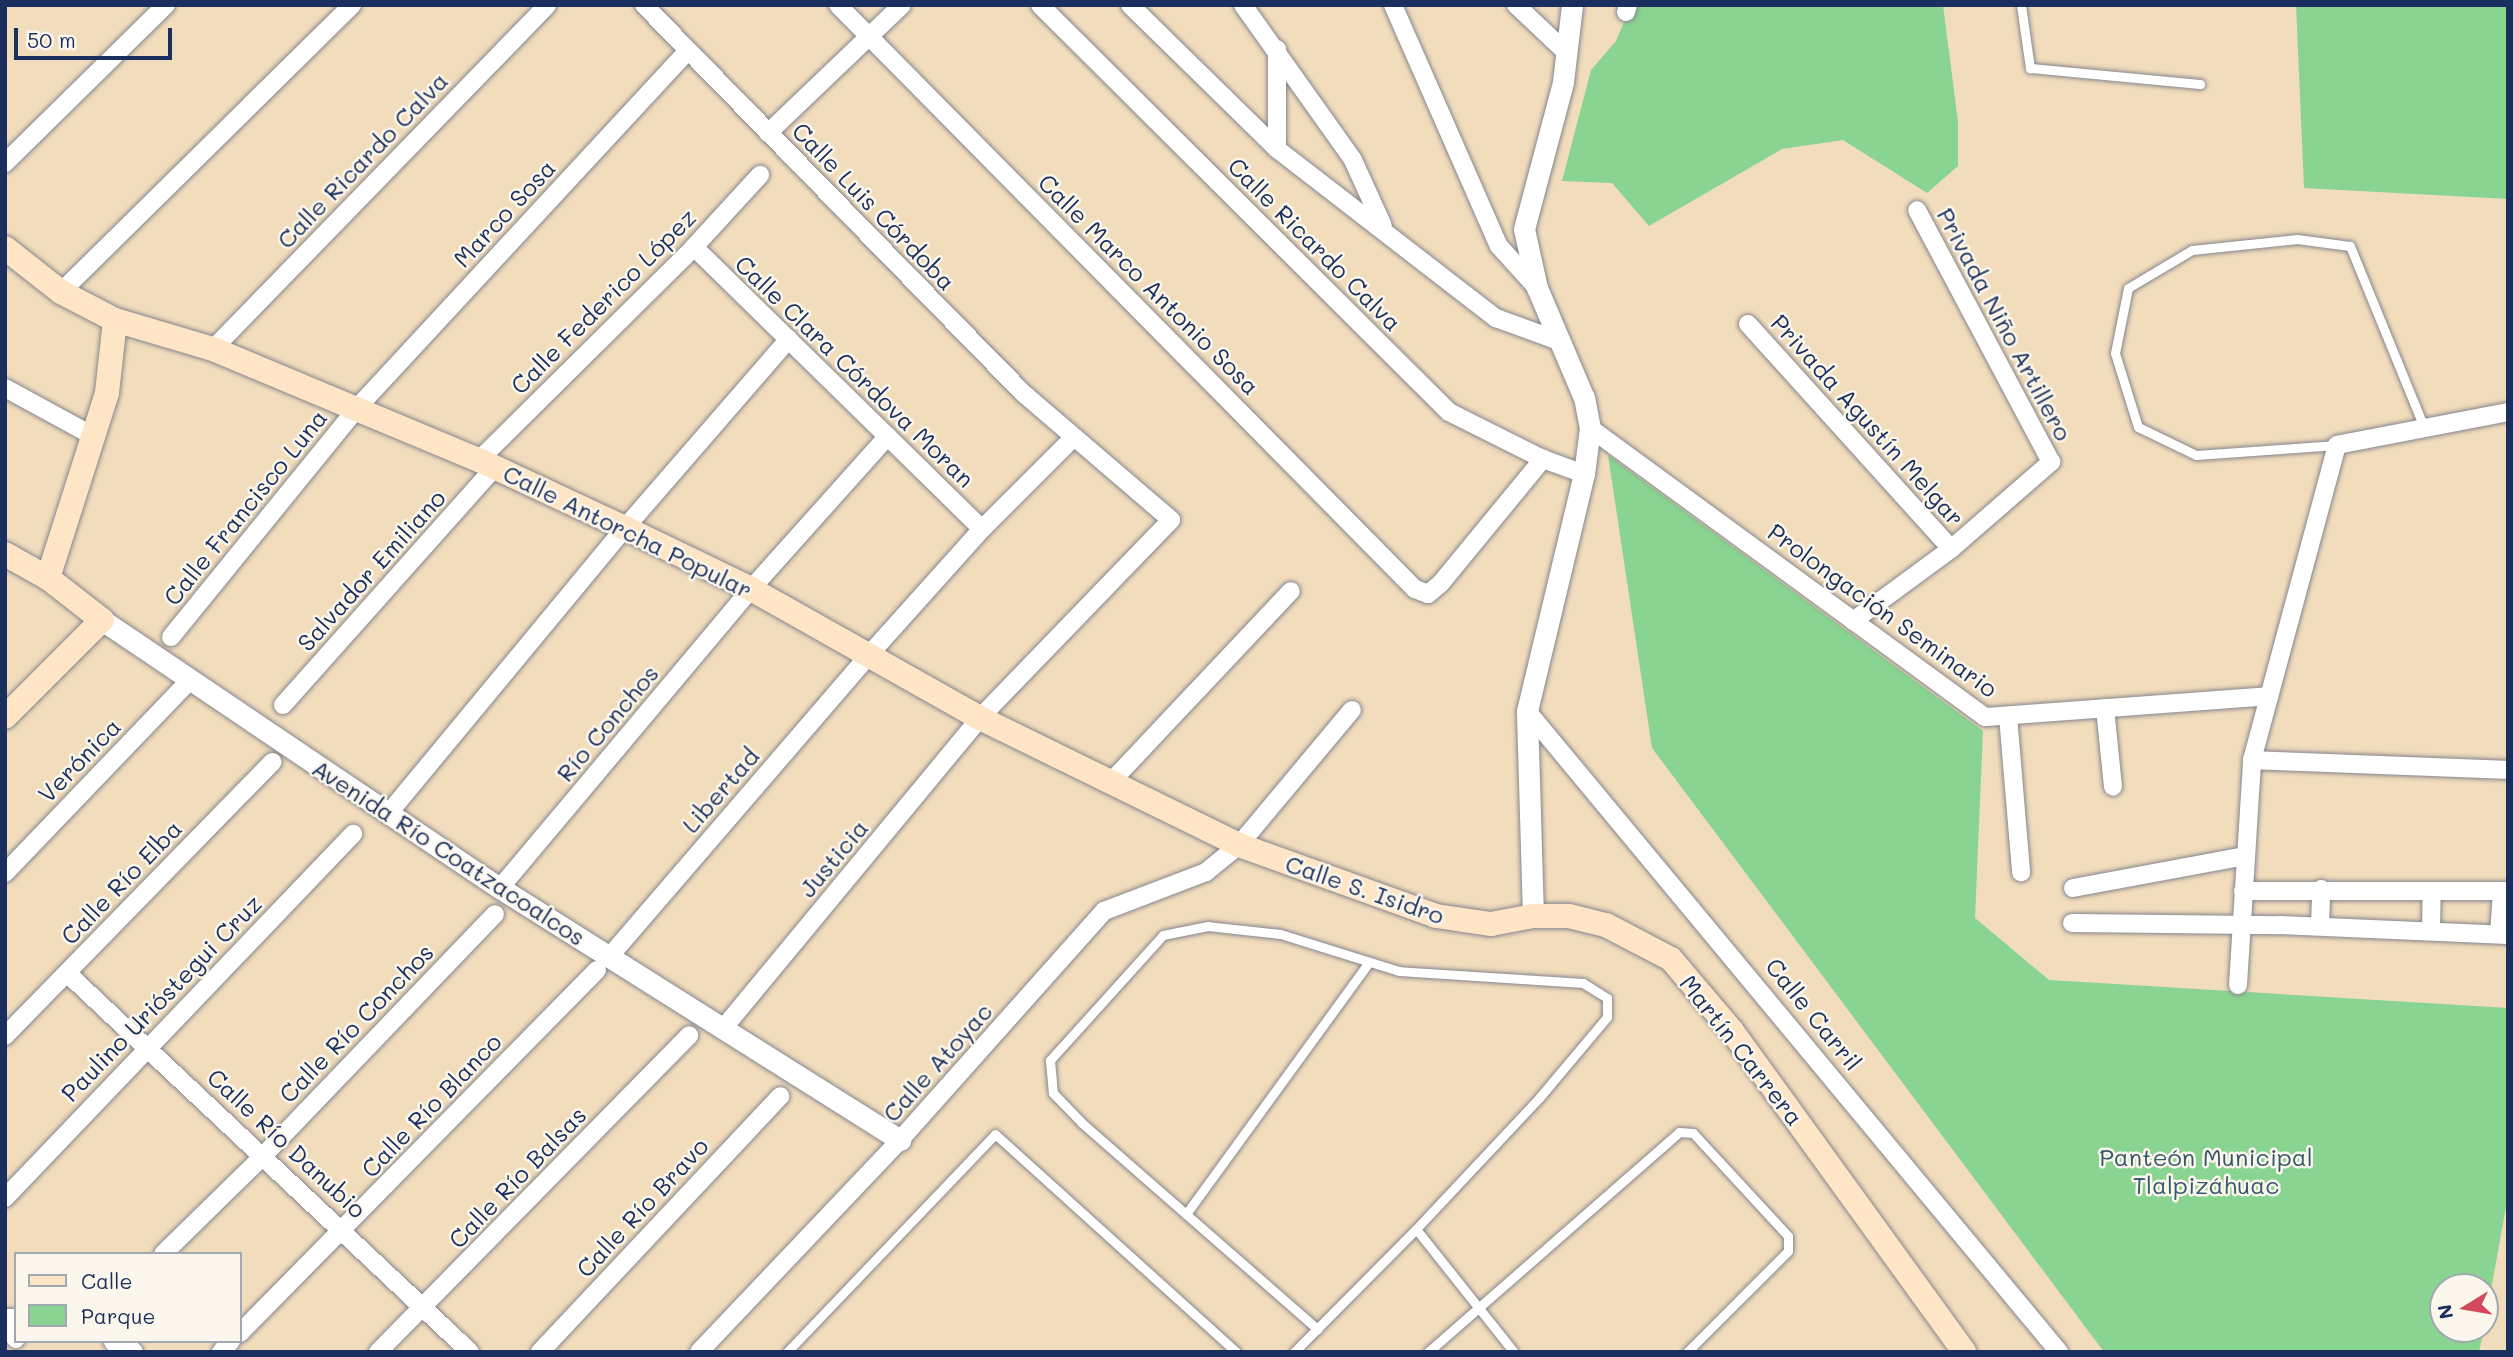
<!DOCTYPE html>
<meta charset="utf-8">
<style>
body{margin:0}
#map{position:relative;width:2513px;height:1357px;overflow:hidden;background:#f1dcbc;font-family:Mali,sans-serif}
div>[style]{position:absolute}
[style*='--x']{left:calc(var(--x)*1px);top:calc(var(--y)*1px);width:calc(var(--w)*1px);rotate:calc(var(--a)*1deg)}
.green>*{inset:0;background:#89d491}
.roads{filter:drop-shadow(0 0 2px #86868d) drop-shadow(0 0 2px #86868d)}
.service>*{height:9px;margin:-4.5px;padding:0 4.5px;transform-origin:4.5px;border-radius:4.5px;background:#fff}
.minor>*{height:18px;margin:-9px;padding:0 9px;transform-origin:9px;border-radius:9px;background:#fff}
.tertiary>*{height:21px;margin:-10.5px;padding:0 10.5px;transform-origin:10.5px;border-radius:10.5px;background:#fff}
.secondary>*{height:24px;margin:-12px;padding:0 12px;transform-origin:12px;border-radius:12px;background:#fde5c5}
span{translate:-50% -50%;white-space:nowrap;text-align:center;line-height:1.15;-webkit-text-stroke:5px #fbf7ec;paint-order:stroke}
.street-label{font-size:24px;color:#1b2f5e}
.park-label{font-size:24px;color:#36586b}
.frame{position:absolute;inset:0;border:7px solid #1b2f5e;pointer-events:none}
.legend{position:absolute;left:14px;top:1252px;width:228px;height:91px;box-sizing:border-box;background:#fbf7ec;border:2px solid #a1a7b3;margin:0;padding:9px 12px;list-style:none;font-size:21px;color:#1b2f5e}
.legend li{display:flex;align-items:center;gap:14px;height:35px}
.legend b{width:35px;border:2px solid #a1a7b3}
.north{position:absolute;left:2429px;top:1273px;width:70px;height:70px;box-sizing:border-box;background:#fbf7ec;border:2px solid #a1a7b3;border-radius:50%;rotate:259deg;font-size:19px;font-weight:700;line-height:28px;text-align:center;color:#1b2f5e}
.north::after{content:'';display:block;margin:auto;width:24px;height:32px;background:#d1495b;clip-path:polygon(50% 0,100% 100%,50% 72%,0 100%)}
.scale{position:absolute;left:14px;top:28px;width:158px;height:32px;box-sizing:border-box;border:4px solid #1b2f5e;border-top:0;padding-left:9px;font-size:21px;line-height:24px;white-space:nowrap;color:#1b2f5e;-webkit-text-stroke:5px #fbf7ec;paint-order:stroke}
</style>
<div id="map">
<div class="green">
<i style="clip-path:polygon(1631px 5px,1943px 5px,1958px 122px,1958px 166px,1927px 193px,1843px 140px,1782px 149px,1649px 226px,1612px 183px,1562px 181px,1591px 70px,1616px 41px)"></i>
<i style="clip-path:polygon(2296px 5px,2508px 5px,2508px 199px,2304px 188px)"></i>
<i style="clip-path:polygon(1608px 455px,1983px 731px,1975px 918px,2049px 980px,2508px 1008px,2508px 1196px,2485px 1323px,2485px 1287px,2443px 1287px,2443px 1329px,2484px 1329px,2479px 1352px,2104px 1352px,1652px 748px)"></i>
</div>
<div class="roads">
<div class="service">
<i style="--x:2021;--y:5;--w:64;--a:81.9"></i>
<i style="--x:2030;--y:68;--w:171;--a:5.4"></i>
<i style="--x:2337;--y:445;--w:141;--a:175.9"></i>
<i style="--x:2196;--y:455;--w:64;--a:-154.2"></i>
<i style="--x:2138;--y:427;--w:77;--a:-107.3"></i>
<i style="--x:2115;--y:353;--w:66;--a:-78.7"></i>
<i style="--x:2128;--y:288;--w:74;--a:-30.7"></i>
<i style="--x:2192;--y:250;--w:106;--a:-6"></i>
<i style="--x:2297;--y:239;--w:53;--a:7.5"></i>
<i style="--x:2350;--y:246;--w:196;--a:67.8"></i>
<i style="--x:1186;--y:1214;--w:311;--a:-54"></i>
<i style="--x:1416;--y:1229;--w:157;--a:51.5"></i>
<i style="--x:787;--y:1352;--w:301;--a:-46.3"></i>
<i style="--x:995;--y:1134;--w:325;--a:42.1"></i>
<i style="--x:1294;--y:1352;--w:173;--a:-45.2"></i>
<i style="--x:1416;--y:1229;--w:180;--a:-46.8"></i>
<i style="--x:1539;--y:1098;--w:106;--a:-50"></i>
<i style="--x:1607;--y:1017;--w:19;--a:-90"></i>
<i style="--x:1607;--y:998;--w:28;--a:-148"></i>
<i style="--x:1583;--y:983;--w:184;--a:-176.3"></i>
<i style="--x:1399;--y:971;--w:125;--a:-162.7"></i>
<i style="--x:1280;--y:934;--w:72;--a:-173.7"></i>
<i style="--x:1208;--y:926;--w:46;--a:168.7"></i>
<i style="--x:1163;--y:935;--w:169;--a:132.1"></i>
<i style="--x:1050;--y:1060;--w:33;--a:85"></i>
<i style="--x:1053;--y:1093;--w:42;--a:46"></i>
<i style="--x:1082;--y:1123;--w:313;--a:41.2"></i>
<i style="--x:1428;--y:1352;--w:334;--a:-41.2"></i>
<i style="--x:1679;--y:1132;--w:14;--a:4"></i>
<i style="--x:1693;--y:1133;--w:140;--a:47.3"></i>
<i style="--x:1788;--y:1236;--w:15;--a:90"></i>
<i style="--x:1788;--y:1251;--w:143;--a:135"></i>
</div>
<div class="minor">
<i style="--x:644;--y:5;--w:542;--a:45.67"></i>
<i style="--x:1023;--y:393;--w:195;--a:40.6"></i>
<i style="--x:1171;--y:520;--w:275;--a:134"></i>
<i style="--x:980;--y:718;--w:403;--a:129.6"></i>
<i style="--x:838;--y:5;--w:821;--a:45.35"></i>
<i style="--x:1415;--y:589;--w:14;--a:21"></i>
<i style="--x:1428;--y:594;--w:17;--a:-40"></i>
<i style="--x:1441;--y:583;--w:161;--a:-50.6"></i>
<i style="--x:1040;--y:5;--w:577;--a:44.86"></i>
<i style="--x:1449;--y:412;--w:105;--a:26.6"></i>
<i style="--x:1543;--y:459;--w:44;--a:20.1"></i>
<i style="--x:1130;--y:5;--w:206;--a:44.4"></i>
<i style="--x:1277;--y:149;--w:277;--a:37.7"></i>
<i style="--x:1496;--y:318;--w:70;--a:20"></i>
<i style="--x:1243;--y:5;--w:190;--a:54.6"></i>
<i style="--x:1353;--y:160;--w:72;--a:65.6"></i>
<i style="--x:1393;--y:5;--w:263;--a:66.3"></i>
<i style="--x:1499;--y:246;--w:57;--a:47.9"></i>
<i style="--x:1516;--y:5;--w:71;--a:43.3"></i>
<i style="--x:1626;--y:12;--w:7;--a:-74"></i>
<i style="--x:1277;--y:49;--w:100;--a:90"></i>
<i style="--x:768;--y:133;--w:185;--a:-43.7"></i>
<i style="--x:5;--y:163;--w:226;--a:-44.5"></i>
<i style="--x:694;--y:247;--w:403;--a:44.4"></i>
<i style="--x:61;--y:292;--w:409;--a:-44.6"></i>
<i style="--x:1748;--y:324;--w:303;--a:47.9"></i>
<i style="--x:213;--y:349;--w:479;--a:-45.8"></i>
<i style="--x:5;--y:388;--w:102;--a:28.6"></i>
<i style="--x:1590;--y:428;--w:489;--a:36.2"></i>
<i style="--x:1985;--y:717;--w:285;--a:-4.2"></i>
<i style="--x:479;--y:460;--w:303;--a:-44.7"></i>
<i style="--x:694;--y:247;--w:98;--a:-47.5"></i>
<i style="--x:1853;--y:621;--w:122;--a:-36.3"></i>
<i style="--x:1951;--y:549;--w:133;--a:-41"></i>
<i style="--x:2051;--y:462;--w:285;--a:-118"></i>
<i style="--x:171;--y:637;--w:295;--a:-50.9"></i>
<i style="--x:357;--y:408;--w:487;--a:-47.2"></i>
<i style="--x:283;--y:705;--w:317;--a:-48.3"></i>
<i style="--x:2105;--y:708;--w:79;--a:84.2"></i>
<i style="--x:1527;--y:711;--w:833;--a:50.31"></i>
<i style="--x:2008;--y:716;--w:157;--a:85.2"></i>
<i style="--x:2252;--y:760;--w:256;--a:2.2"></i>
<i style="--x:1109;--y:784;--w:265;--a:-46.7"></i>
<i style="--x:388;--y:814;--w:371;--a:-50.4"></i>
<i style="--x:625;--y:528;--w:250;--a:-49.1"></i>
<i style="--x:5;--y:873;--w:266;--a:-46.2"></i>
<i style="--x:500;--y:888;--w:390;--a:-50"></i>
<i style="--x:751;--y:589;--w:205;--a:-48.2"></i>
<i style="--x:2073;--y:888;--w:176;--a:-10.5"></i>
<i style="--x:2243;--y:891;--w:265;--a:0"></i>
<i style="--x:2072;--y:923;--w:208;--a:0.6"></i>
<i style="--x:2280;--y:925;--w:228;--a:2.5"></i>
<i style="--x:2320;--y:926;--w:37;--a:-88"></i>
<i style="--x:2431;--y:931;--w:39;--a:-89"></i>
<i style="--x:2499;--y:934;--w:43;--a:-86"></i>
<i style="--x:610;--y:956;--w:396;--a:-49.3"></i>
<i style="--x:868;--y:656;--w:171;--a:-48.1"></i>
<i style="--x:982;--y:529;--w:127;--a:-45"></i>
<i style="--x:67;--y:973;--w:553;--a:43.24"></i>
<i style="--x:2238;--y:985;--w:225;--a:-86.4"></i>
<i style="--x:2252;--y:760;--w:326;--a:-74.9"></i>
<i style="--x:2337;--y:445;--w:174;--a:-10.9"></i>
<i style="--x:5;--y:1036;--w:383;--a:-45.7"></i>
<i style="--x:5;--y:1198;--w:504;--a:-46.29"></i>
<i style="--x:163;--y:1254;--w:140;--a:-44.4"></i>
<i style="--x:263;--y:1156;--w:335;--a:-46.2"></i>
<i style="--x:5;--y:1321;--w:21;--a:59"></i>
<i style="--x:240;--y:1333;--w:509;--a:-45.48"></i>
<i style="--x:221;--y:1352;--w:15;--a:-48"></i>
<i style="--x:378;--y:1352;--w:444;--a:-45.5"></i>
<i style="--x:540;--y:1352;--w:351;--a:-46.8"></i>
<i style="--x:699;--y:1352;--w:292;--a:-46.5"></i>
<i style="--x:900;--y:1140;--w:307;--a:-48.3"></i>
<i style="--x:1104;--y:911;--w:109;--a:-20.9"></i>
<i style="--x:1206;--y:872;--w:43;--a:-39.3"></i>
<i style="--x:1239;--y:845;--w:176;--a:-50.1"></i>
</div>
<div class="tertiary">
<i style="--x:102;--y:620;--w:480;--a:34"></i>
<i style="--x:500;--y:888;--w:473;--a:32.2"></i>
<i style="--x:1533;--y:916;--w:205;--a:-91.7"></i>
<i style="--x:1527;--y:711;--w:244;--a:-76.5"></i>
<i style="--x:1584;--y:474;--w:46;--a:-82.6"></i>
<i style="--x:1590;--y:428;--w:31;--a:-101"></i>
<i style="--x:1584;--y:398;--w:120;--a:-113.1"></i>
<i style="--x:1537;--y:288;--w:60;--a:-102.4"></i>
<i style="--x:1524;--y:229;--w:152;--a:-75.1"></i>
<i style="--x:1563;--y:82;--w:78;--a:-83.3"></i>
<i style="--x:5;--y:1319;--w:11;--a:0"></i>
<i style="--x:114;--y:1341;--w:21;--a:31"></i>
</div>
<div class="secondary">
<i style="--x:5;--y:248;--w:71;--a:38.2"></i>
<i style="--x:61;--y:292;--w:61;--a:27.4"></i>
<i style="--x:115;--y:320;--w:102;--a:16.5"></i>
<i style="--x:213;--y:349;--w:288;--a:22.7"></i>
<i style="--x:479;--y:460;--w:161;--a:25"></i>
<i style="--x:625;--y:528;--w:140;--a:25.8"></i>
<i style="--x:751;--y:589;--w:263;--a:29.4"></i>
<i style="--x:980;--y:718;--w:288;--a:26.1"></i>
<i style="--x:1239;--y:845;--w:209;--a:19.8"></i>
<i style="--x:1436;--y:916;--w:56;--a:8.3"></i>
<i style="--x:1491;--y:924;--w:43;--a:-10.8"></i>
<i style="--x:1533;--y:916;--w:36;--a:0"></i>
<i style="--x:1569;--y:916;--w:38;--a:14"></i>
<i style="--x:1606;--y:925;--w:73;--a:27.6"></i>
<i style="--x:1671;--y:959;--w:94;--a:49.7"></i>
<i style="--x:1732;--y:1031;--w:396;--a:54.1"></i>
<i style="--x:5;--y:554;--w:49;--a:29.2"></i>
<i style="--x:48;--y:578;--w:68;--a:37.9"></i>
<i style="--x:102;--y:620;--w:137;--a:135"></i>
<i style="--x:48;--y:578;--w:194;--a:-72.3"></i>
<i style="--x:107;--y:393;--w:73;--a:-83.7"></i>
</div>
</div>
<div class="street-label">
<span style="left:362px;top:160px;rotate:-46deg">Calle Ricardo Calva</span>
<span style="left:874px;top:206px;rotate:46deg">Calle Luis Córdoba</span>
<span style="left:504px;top:213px;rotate:-47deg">Marco Sosa</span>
<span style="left:1315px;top:244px;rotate:45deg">Calle Ricardo Calva</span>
<span style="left:1149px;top:284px;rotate:45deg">Calle Marco Antonio Sosa</span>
<span style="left:603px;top:301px;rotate:-45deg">Calle Federico López</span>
<span style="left:2005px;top:324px;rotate:62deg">Privada Niño Artillero</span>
<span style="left:855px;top:371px;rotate:44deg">Calle Clara Córdova Moran</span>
<span style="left:1868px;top:420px;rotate:48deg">Privada Agustín Melgar</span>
<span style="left:245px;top:507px;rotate:-51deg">Calle Francisco Luna</span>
<span style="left:628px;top:531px;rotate:26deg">Calle Antorcha Popular</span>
<span style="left:371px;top:570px;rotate:-48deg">Salvador Emiliano</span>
<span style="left:1883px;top:610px;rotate:36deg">Prolongación Seminario</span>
<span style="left:607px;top:723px;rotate:-50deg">Río Conchos</span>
<span style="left:79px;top:760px;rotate:-46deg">Verónica</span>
<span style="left:720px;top:790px;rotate:-49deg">Libertad</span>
<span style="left:449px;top:852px;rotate:33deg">Avenida Río Coatzacoalcos</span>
<span style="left:833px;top:858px;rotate:-50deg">Justicia</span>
<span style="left:121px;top:882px;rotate:-46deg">Calle Río Elba</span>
<span style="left:1365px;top:889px;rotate:19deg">Calle S. Isidro</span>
<span style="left:161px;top:998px;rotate:-46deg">Paulino Urióstegui Cruz</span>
<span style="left:1814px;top:1014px;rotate:51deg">Calle Carril</span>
<span style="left:356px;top:1023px;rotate:-46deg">Calle Río Conchos</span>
<span style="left:1742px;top:1050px;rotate:52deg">Martín Carrera</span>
<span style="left:937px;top:1062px;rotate:-48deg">Calle Atoyac</span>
<span style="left:431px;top:1105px;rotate:-46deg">Calle Río Blanco</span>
<span style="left:287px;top:1143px;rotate:43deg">Calle Río Danubio</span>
<span style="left:517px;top:1177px;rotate:-46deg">Calle Río Balsas</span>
<span style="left:642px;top:1207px;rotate:-47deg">Calle Río Bravo</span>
</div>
<div class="park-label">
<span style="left:2206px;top:1171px">Panteón Municipal<br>Tlalpizáhuac</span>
</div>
<div class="frame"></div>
<ul class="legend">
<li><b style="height:9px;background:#fde5c5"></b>Calle</li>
<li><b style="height:19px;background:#89d491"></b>Parque</li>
</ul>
<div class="north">N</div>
<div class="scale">50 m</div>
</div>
